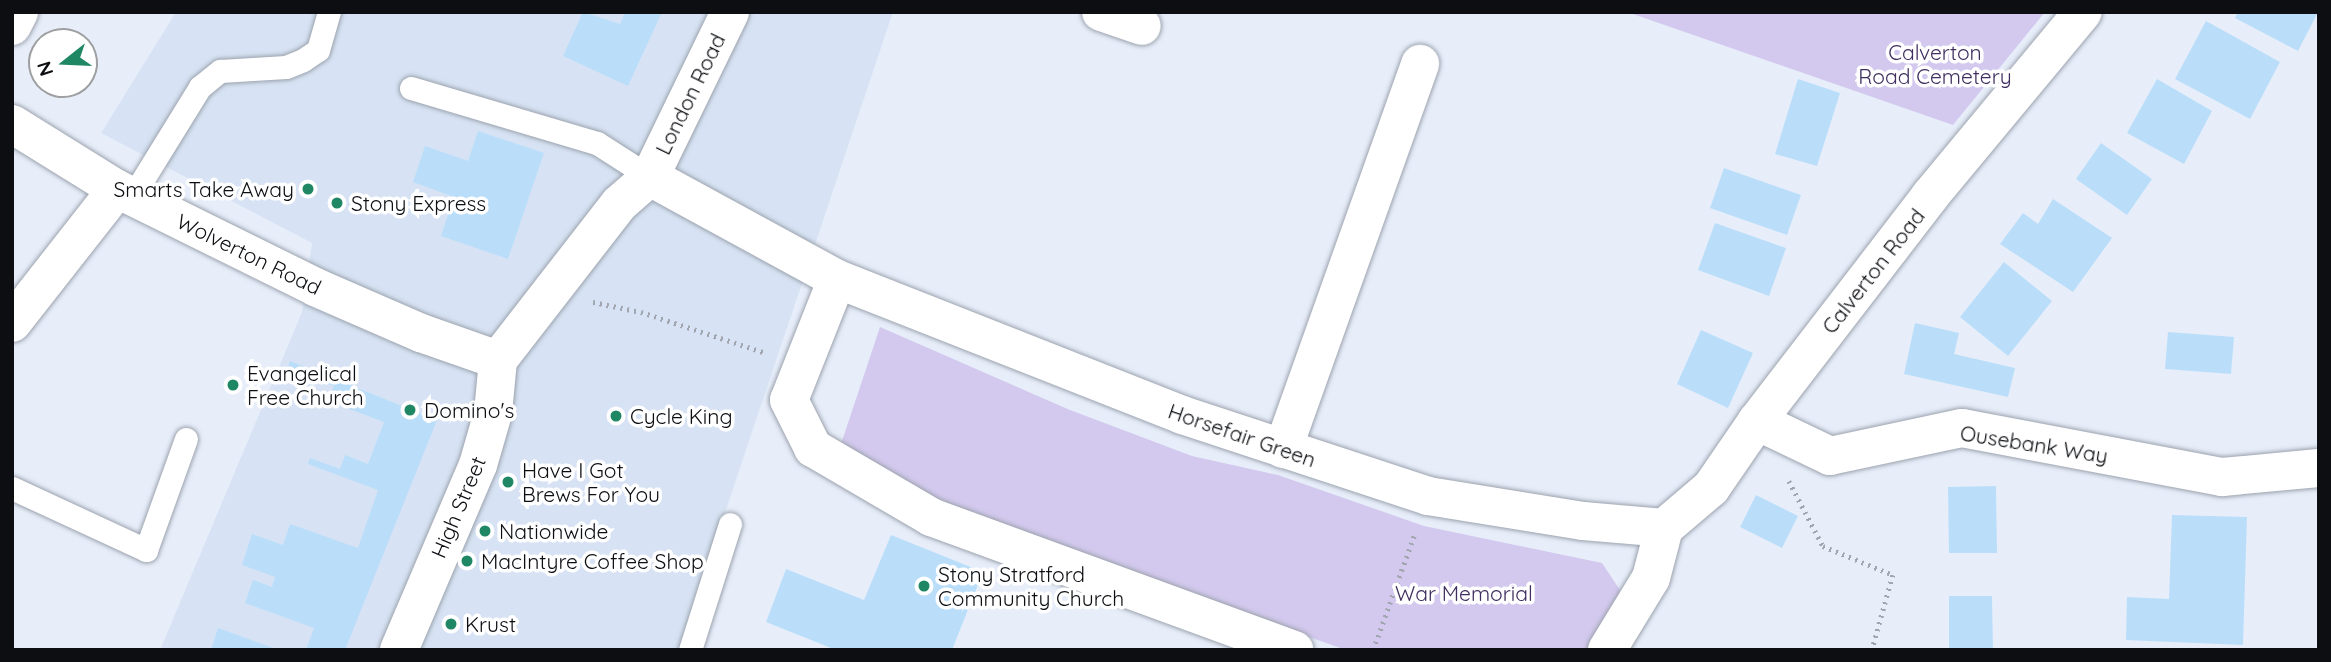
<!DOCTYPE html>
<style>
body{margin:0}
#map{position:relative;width:2331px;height:662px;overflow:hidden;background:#e7eefa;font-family:Quicksand,sans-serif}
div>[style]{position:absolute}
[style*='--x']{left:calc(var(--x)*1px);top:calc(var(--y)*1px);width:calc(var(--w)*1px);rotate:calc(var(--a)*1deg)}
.built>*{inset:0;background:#d7e3f4}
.green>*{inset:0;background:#d3c9ee}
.building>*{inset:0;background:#badefa}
.path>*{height:4.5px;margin-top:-2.25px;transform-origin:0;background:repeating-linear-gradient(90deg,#a0a5af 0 2px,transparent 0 7px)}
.roads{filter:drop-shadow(0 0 2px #9ca3ae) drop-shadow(0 0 2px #9ca3ae)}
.service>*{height:23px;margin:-11.5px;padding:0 11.5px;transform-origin:11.5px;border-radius:11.5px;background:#fff}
.minor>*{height:38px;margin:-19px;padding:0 19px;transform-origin:19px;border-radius:19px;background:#fff}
.tertiary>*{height:38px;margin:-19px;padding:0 19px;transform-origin:19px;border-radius:19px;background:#fff}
.dots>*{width:19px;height:19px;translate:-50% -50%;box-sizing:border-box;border:4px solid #fff;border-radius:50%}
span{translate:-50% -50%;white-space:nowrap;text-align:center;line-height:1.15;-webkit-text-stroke:7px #fff;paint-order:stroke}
.park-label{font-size:21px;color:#3f2e5f}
.street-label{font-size:21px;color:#0c0e12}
.poi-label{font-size:21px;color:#0c0e12}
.right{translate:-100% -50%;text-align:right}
.left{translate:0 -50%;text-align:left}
.frame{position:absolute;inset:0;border:14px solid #0c0e12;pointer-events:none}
.north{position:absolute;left:28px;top:28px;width:70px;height:70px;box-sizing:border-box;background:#fff;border:2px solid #9e9fa0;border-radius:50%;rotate:252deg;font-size:19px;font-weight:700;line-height:28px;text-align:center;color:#0c0e12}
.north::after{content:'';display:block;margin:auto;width:24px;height:32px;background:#1f8764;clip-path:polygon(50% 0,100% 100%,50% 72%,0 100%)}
</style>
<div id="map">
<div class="built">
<i style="clip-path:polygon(176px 12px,893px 12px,679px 650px,160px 650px,302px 312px,312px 243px,101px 133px)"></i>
</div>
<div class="green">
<i style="clip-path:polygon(1627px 12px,2045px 12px,1953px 125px)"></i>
<i style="clip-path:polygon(880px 327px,1070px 410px,1192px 456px,1278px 475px,1424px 526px,1602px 563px,1622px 593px,1588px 650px,1346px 650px,1249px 616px,937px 502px,840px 447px)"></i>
</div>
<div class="building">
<i style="clip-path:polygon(583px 12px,620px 24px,625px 12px,662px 12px,628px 86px,563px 56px)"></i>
<i style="clip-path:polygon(2238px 12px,2318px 12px,2298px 51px,2235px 18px)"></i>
<i style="clip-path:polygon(2206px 21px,2280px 62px,2250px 119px,2175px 79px)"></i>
<i style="clip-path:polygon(1798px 79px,1840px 93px,1817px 166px,1775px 154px)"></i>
<i style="clip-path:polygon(2157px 79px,2212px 111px,2184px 164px,2127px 133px)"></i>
<i style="clip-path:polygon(478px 131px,544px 153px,508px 259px,441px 236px,454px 197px,413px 182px,425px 146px,468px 161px)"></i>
<i style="clip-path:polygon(2101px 143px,2152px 179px,2127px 215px,2076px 179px)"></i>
<i style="clip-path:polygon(1724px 168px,1801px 195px,1787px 235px,1710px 208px)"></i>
<i style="clip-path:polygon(2053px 199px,2112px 238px,2073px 292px,2000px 244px,2023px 213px,2038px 224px)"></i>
<i style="clip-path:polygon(1715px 223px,1786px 248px,1769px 296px,1698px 270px)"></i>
<i style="clip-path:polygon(2004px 262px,2052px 301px,2008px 356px,1960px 317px)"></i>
<i style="clip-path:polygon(1915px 323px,1959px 333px,1954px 354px,2015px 368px,2008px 397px,1904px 374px)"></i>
<i style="clip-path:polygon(1701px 330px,1753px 353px,1728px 408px,1677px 384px)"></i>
<i style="clip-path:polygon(2168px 332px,2234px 337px,2231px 374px,2165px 369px)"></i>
<i style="clip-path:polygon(290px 361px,437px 420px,345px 650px,306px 650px,314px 628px,245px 603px,253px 580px,272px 587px,275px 577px,242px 565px,252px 534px,283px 545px,290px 524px,358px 548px,378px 490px,308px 464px,310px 458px,340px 469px,345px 455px,368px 464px,384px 422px,328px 401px,334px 386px,288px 368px)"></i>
<i style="clip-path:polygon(1996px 486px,1997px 553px,1949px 553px,1948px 487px)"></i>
<i style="clip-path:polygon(1756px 495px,1798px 516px,1782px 548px,1740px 527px)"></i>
<i style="clip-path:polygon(2172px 515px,2247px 517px,2243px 645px,2126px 640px,2127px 597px,2169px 599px)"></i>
<i style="clip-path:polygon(891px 535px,983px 572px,952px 650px,836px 650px,766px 622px,786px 569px,864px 600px)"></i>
<i style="clip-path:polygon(1949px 596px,1992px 596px,1993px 650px,1949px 650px)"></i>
<i style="clip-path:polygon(218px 628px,276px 649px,276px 650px,211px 650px)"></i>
</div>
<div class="path">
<i style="--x:593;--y:302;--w:49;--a:11.8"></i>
<i style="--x:641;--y:312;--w:132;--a:18.2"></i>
<i style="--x:1789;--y:481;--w:73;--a:62.4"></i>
<i style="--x:1823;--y:546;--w:76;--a:22.5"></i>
<i style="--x:1893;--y:575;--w:78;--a:105.6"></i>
<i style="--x:1373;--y:650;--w:124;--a:-70.3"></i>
</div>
<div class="roads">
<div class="service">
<i style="--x:411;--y:88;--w:194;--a:16.5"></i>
<i style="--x:597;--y:143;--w:63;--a:32.7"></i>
<i style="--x:132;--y:197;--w:129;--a:-58.3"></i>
<i style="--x:200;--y:87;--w:26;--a:-39"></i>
<i style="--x:220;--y:71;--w:66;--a:-3.5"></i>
<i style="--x:286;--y:67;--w:18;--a:-22"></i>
<i style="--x:303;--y:60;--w:18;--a:-34"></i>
<i style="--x:318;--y:50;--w:40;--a:-74"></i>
<i style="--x:12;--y:488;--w:148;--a:24.8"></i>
<i style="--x:146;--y:550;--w:118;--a:-70.2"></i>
<i style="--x:690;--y:650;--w:132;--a:-72.4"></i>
</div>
<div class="minor">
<i style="--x:1101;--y:12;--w:43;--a:18.9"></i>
<i style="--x:12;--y:26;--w:16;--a:-63"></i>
<i style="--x:837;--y:279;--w:130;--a:111.6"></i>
<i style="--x:789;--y:400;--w:54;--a:63.4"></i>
<i style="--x:813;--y:448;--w:137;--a:30.3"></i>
<i style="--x:931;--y:517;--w:387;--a:20.1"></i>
<i style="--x:12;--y:323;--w:170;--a:-51.9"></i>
<i style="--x:1757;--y:421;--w:81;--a:25.6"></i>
<i style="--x:1830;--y:456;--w:135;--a:-12"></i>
<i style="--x:1962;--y:428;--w:265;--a:10.7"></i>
<i style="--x:2222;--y:477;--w:97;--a:-5.3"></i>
<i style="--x:1283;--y:449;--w:409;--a:-70.4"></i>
<i style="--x:399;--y:650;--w:201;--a:-66.9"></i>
<i style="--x:478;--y:465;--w:54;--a:-73.9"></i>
<i style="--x:493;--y:413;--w:53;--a:-84.6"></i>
<i style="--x:1607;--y:650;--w:84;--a:-58.6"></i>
<i style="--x:1651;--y:578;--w:52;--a:-75.4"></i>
</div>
<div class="tertiary">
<i style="--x:12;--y:124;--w:123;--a:31.8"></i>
<i style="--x:117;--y:189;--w:221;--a:26.3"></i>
<i style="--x:315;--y:287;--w:116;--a:23.5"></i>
<i style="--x:421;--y:333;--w:82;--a:19.3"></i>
<i style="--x:498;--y:360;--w:197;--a:-52.2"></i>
<i style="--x:619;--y:204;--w:41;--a:-41.1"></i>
<i style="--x:650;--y:177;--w:183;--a:-64.1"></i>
<i style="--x:650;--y:177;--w:213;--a:28.6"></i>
<i style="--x:837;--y:279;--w:371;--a:21.5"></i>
<i style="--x:1182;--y:415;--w:259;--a:18.2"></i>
<i style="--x:1428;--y:496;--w:157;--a:9.2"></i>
<i style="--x:1583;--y:521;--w:81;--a:4.9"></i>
<i style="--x:1664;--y:528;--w:62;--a:-40.4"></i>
<i style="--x:1711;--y:488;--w:81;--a:-55.5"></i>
<i style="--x:1757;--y:421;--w:284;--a:-52.4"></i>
<i style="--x:1930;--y:196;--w:239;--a:-50.3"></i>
</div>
</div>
<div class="dots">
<i style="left:308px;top:189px;background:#1f8764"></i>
<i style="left:337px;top:203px;background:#1f8764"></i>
<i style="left:233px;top:385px;background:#1f8764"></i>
<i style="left:410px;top:410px;background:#1f8764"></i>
<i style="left:616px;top:416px;background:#1f8764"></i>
<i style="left:508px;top:482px;background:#1f8764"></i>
<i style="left:485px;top:531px;background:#1f8764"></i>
<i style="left:467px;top:561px;background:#1f8764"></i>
<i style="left:924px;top:586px;background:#1f8764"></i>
<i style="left:451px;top:624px;background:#1f8764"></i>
</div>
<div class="park-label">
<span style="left:1935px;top:64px">Calverton<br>Road Cemetery</span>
<span style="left:1464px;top:593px">War Memorial</span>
</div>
<div class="street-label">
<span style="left:690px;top:94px;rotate:-64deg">London Road</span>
<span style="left:249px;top:254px;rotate:26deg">Wolverton Road</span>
<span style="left:1873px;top:271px;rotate:-52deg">Calverton Road</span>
<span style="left:1242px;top:435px;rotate:19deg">Horsefair Green</span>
<span style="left:2034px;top:444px;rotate:9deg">Ousebank Way</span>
<span style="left:458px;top:507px;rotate:-67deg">High Street</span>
</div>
<div class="poi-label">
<span class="right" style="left:294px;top:189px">Smarts Take Away</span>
<span class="left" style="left:351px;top:203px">Stony Express</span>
<span class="left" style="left:247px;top:385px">Evangelical<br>Free Church</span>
<span class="left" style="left:424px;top:410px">Domino's</span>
<span class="left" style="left:630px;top:416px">Cycle King</span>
<span class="left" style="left:522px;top:482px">Have I Got<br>Brews For You</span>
<span class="left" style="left:499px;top:531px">Nationwide</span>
<span class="left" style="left:481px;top:561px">MacIntyre Coffee Shop</span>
<span class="left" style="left:938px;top:586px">Stony Stratford<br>Community Church</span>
<span class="left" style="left:465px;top:624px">Krust</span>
</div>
<div class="frame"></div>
<div class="north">N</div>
</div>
